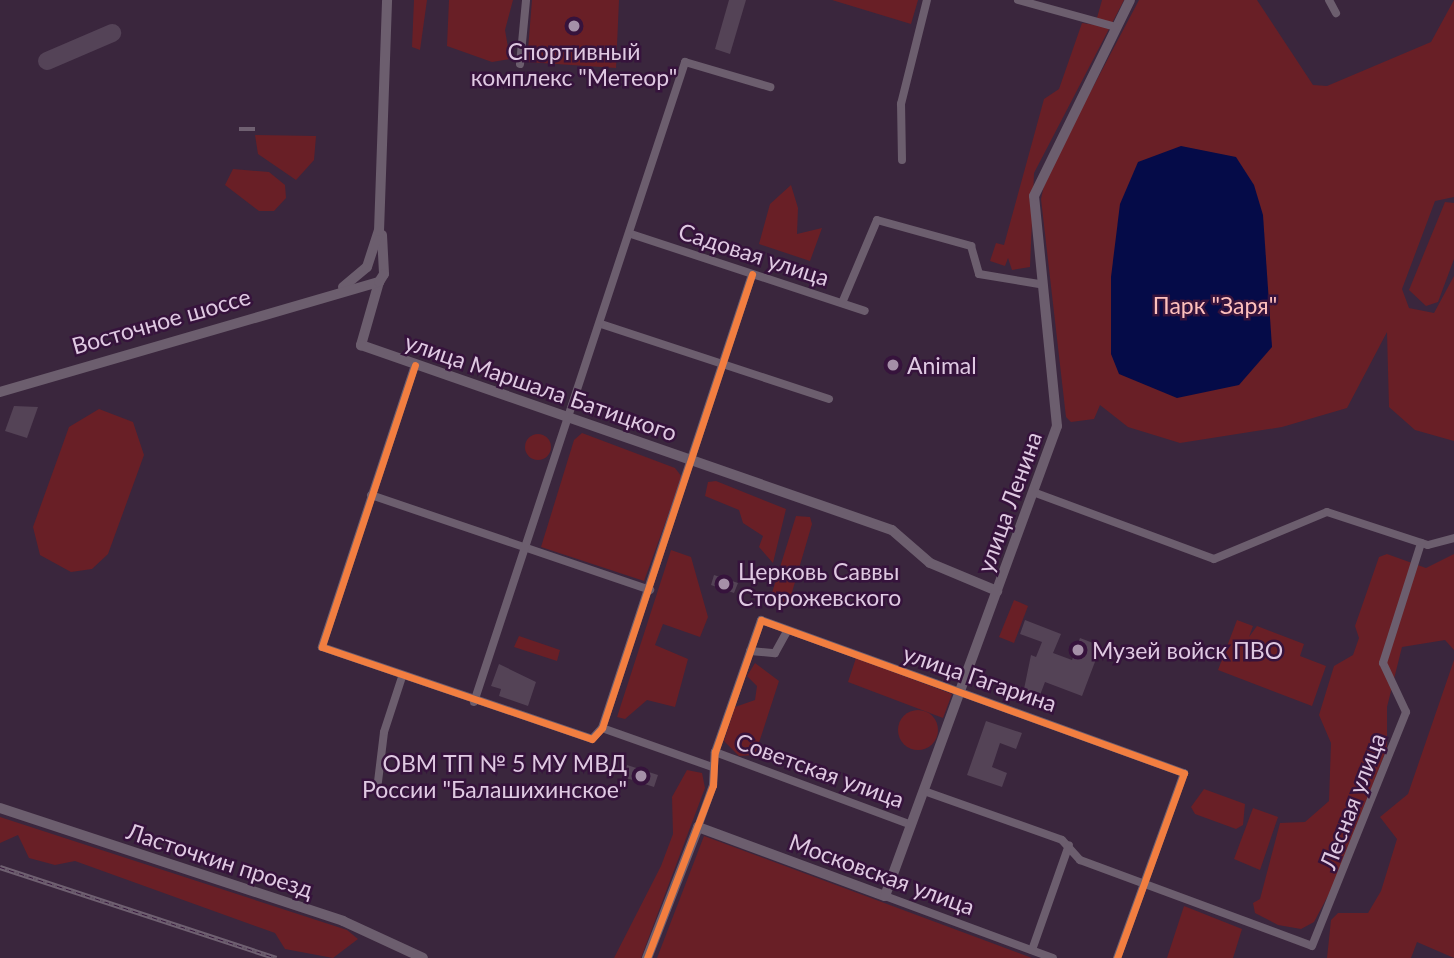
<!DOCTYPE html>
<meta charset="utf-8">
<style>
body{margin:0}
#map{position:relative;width:1454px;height:958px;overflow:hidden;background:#3a263d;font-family:Lato,sans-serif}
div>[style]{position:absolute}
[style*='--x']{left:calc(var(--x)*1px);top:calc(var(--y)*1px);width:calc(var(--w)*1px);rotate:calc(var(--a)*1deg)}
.green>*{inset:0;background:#691f26}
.round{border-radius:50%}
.water>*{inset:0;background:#050b48}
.taxiway>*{height:18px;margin:-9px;padding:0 9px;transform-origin:9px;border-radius:9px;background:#544357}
.building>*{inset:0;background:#544356}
.minor>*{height:8px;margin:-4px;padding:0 4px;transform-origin:4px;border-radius:4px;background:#6c5e6e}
.tertiary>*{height:10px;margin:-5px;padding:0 5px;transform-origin:5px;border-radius:5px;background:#6c5e6e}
.secondary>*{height:10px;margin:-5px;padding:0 5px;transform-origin:5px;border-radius:5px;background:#6c5e6e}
.rail>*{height:4.5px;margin-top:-2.25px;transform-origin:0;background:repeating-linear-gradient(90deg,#36133c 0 5px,#6f6071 0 10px);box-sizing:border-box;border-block:2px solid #6f6071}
.cycleway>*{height:7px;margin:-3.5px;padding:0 3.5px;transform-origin:3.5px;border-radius:3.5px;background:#f27e40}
.dots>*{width:19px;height:19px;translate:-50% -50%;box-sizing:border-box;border:4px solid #36133c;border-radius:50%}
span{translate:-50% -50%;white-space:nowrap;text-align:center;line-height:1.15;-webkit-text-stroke:5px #36133c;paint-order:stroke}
.poi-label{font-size:23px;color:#dfc9e2}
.left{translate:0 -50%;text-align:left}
.right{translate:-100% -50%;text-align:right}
.street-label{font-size:23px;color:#dfc9e2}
.park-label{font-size:23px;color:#fec0bd}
</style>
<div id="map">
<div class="green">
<i style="clip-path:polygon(414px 0,427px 0,420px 50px,412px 47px)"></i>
<i style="clip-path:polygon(449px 0,513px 0,505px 30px,510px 59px,492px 62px,447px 46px)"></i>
<i style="clip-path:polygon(532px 0,619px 0,616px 68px,527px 62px)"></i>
<i style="clip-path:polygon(832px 0,918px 0,911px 24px)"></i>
<i style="clip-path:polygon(1102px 0,1124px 0,1034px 173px,1030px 267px,1012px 270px,1008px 258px,1005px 266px,990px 261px,996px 243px,1004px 245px,1044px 99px,1059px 89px,1082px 23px,1095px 25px)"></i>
<i style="clip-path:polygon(1139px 0,1257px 0,1313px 85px,1327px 86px,1431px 42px,1454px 0,1454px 197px,1435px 201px,1402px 289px,1409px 308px,1434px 313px,1454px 276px,1454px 441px,1415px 430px,1389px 407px,1387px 332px,1347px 408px,1282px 427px,1180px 443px,1128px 427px,1100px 405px,1094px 419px,1071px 422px,1066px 417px,1041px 199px,1046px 176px)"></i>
<i style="clip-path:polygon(255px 135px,316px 136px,314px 160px,296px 180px,258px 154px)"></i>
<i style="clip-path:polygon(233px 169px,269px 172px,285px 185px,286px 198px,274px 211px,259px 211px,225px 185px)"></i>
<i style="clip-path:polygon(791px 185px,798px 208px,797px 234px,822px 228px,810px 261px,759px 244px,770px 204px)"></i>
<i style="clip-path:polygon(1445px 202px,1454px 203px,1454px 259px,1438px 302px,1426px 306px,1409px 290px)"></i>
<i style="clip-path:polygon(99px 409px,133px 422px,144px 455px,108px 554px,92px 569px,71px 572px,40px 555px,33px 527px,69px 427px)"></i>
<i style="clip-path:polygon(582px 433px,675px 468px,682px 477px,644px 581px,541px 547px,574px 440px)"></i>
<i class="round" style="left:525px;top:434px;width:26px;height:26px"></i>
<i style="clip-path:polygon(716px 481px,786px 509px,773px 563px,759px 547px,763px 536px,743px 523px,739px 510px,705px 496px,708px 482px)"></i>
<i style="clip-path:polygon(796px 516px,810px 517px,812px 524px,790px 599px,782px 606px,771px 596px)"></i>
<i style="clip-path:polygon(671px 550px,691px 557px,708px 617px,700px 637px,663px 624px,655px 645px,688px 659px,675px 707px,647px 700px,625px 719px,617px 717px)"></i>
<i style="clip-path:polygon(1387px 554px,1426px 568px,1454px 554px,1454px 650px,1445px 640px,1402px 647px,1387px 707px,1387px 748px,1338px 877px,1314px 922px,1301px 929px,1278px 925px,1255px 913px,1253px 903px,1260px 899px,1280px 823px,1305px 822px,1329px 801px,1331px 743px,1319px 715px,1334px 666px,1353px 655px,1359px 638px,1355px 626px,1379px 557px)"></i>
<i style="clip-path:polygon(1014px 600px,1028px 606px,1014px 643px,999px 637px)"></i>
<i style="clip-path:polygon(1237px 620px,1253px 626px,1249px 637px,1257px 626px,1304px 644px,1300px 656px,1326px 666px,1312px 706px,1218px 670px)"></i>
<i style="clip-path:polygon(519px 636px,560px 650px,557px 661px,514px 647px)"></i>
<i style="clip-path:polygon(856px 658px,952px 694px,943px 718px,848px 682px)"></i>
<i style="clip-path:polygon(1454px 660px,1454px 958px,1417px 942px,1411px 958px,1327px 958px,1331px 920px,1338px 913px,1368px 913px,1381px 891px,1397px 839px,1380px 817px,1408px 794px)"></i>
<i style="clip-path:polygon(755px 663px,779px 681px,755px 755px,739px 756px,724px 741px,735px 707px,755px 700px,757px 686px,747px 676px)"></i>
<i class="round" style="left:898px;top:710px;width:40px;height:40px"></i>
<i style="clip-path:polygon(687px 770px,702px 773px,705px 788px,641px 958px,614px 958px,661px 866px,673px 834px,672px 797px)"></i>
<i style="clip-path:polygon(1204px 789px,1245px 804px,1243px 825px,1236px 829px,1195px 814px,1191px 807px)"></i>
<i style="clip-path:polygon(1253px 808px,1278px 817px,1260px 870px,1234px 859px)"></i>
<i style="clip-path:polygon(0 817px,347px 930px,358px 939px,333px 958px,285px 949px,275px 933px,75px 861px,55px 865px,29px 858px,18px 835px,0 843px)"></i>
<i style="clip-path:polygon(704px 836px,1032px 958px,657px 958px)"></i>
<i style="clip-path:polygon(1184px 906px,1242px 929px,1233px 958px,1167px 958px)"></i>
</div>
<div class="water">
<i style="clip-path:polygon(1181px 146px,1236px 157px,1254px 185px,1263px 215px,1272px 347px,1239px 385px,1177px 398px,1119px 374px,1111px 354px,1111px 277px,1120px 204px,1138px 162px)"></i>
</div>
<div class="taxiway">
<i style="--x:47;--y:61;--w:71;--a:-23.3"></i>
</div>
<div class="building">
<i style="clip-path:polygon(729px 0,746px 0,730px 54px,715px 49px)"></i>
<i style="clip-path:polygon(14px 406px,38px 407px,27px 438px,5px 431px)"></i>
<i style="clip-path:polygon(714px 575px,738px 583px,734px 593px,711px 585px)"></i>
<i style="clip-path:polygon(1025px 620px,1061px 634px,1053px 653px,1072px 660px,1080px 638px,1101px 646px,1082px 696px,1045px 682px,1040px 695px,1024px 689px,1031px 655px,1036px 657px,1042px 642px,1020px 634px)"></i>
<i style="clip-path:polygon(499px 664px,536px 682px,528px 706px,499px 696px,501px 689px,491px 686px)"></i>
<i style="clip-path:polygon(986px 721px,1022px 733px,1016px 749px,1000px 743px,992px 767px,1007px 773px,1002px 787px,967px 775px)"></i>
<i style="clip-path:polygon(627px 765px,658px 775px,654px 787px,623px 777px)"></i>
</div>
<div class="minor">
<i style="--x:1018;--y:0;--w:102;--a:15.4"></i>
<i style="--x:1329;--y:0;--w:15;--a:62"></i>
<i style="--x:520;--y:64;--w:64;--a:-84.6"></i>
<i style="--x:902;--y:160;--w:56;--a:-91"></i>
<i style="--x:901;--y:104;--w:107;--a:-76"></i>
<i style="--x:631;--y:234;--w:246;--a:18.2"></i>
<i style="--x:842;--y:303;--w:90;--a:-67.1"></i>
<i style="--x:877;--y:220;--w:98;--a:15.5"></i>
<i style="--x:971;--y:246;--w:29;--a:74"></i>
<i style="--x:979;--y:274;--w:61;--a:9.5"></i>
<i style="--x:601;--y:324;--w:240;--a:18.2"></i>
<i style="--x:415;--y:365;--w:297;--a:108.3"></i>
<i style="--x:322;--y:647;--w:285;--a:18.8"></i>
<i style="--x:592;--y:739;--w:15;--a:-48"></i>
<i style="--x:602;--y:728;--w:478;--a:-71.7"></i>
<i style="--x:1033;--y:492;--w:193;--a:20.3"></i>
<i style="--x:1214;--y:559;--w:122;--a:-22.6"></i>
<i style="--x:1327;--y:512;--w:106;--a:18.1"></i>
<i style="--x:1428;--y:545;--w:27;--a:-15"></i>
<i style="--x:371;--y:495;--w:295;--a:18.8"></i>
<i style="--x:750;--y:651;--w:25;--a:5"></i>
<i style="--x:775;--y:653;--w:26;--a:-61"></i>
<i style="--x:474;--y:702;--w:674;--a:-71.75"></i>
<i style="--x:685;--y:62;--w:89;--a:16.4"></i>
<i style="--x:602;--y:728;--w:117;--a:19.5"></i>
<i style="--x:715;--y:752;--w:209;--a:20.4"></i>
<i style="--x:377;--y:790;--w:58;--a:-83.1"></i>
<i style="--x:384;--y:732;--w:58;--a:-71.9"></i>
<i style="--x:924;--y:791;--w:146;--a:19.5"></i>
<i style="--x:1062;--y:840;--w:27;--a:48"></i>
<i style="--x:1080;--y:860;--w:247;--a:20.3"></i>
<i style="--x:1312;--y:946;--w:252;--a:-68.1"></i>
<i style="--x:1406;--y:712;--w:54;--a:-115.1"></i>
<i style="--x:1383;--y:663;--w:126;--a:-72.4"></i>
<i style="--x:698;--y:827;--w:45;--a:-70.3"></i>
<i style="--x:713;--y:785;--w:33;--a:-87"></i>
<i style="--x:715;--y:752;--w:140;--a:-70.8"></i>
<i style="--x:761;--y:620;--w:450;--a:19.9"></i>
<i style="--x:1184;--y:773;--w:197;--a:109.9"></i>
<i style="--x:885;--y:896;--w:179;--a:20.3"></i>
<i style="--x:1032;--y:950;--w:111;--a:-70.6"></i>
</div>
<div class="tertiary">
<i style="--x:379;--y:282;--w:66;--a:105.9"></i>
<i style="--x:361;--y:345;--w:562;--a:19.21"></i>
<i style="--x:892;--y:530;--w:50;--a:41"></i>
<i style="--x:930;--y:563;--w:73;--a:22.7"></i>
<i style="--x:0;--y:808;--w:361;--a:18.2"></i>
<i style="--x:343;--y:921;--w:88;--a:24.8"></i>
<i style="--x:647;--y:958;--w:141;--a:-68.7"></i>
<i style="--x:698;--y:827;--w:199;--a:20.3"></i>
<i style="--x:885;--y:896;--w:500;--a:-69.9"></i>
<i style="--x:1057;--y:426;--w:231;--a:-95.7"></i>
<i style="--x:1034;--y:196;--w:218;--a:-63.9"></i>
</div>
<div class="secondary">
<i style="--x:382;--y:235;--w:39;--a:87"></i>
<i style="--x:343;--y:287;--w:31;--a:-40"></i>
<i style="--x:367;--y:267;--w:38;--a:-72"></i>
<i style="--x:379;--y:231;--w:231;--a:-88"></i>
<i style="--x:0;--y:392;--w:395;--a:-16.2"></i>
<i style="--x:379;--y:282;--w:9;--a:-58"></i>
</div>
<div class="rail">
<i style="--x:239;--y:129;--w:16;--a:0"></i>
<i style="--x:0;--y:867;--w:291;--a:18.2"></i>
</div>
<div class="cycleway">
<i style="--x:415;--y:365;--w:297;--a:108.3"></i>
<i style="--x:322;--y:647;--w:285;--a:18.8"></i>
<i style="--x:592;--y:739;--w:15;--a:-48"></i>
<i style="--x:602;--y:728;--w:478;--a:-71.7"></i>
<i style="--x:647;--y:958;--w:185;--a:-69.1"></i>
<i style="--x:713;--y:785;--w:33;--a:-87"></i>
<i style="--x:715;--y:752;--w:140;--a:-70.8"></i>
<i style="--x:761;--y:620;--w:450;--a:19.9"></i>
<i style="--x:1184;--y:773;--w:197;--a:109.9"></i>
</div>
<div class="dots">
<i style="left:574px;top:26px;background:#a590a8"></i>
<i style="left:893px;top:365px;background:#a590a8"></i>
<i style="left:724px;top:584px;background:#a590a8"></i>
<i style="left:1078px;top:650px;background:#a590a8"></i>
<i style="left:641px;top:776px;background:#a590a8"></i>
</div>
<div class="poi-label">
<span style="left:574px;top:64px">Спортивный<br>комплекс "Метеор"</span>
<span class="left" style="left:907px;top:365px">Animal</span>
<span class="left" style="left:738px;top:584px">Церковь Саввы<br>Сторожевского</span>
<span class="left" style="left:1092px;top:650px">Музей войск ПВО</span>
<span class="right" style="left:627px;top:776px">ОВМ ТП № 5 МУ МВД<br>России "Балашихинское"</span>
</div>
<div class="street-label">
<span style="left:754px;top:254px;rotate:18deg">Садовая улица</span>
<span style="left:161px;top:321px;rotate:-16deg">Восточное шоссе</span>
<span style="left:541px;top:387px;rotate:19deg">улица Маршала Батицкого</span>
<span style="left:1009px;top:502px;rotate:-70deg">улица Ленина</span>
<span style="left:980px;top:678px;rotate:19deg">улица Гагарина</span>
<span style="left:820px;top:770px;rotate:20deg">Советская улица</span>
<span style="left:1352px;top:801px;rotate:-69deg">Лесная улица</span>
<span style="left:220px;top:860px;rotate:18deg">Ласточкин проезд</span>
<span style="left:882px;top:874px;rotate:20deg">Московская улица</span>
</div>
<div class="park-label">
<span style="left:1215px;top:305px">Парк "Заря"</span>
</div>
</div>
